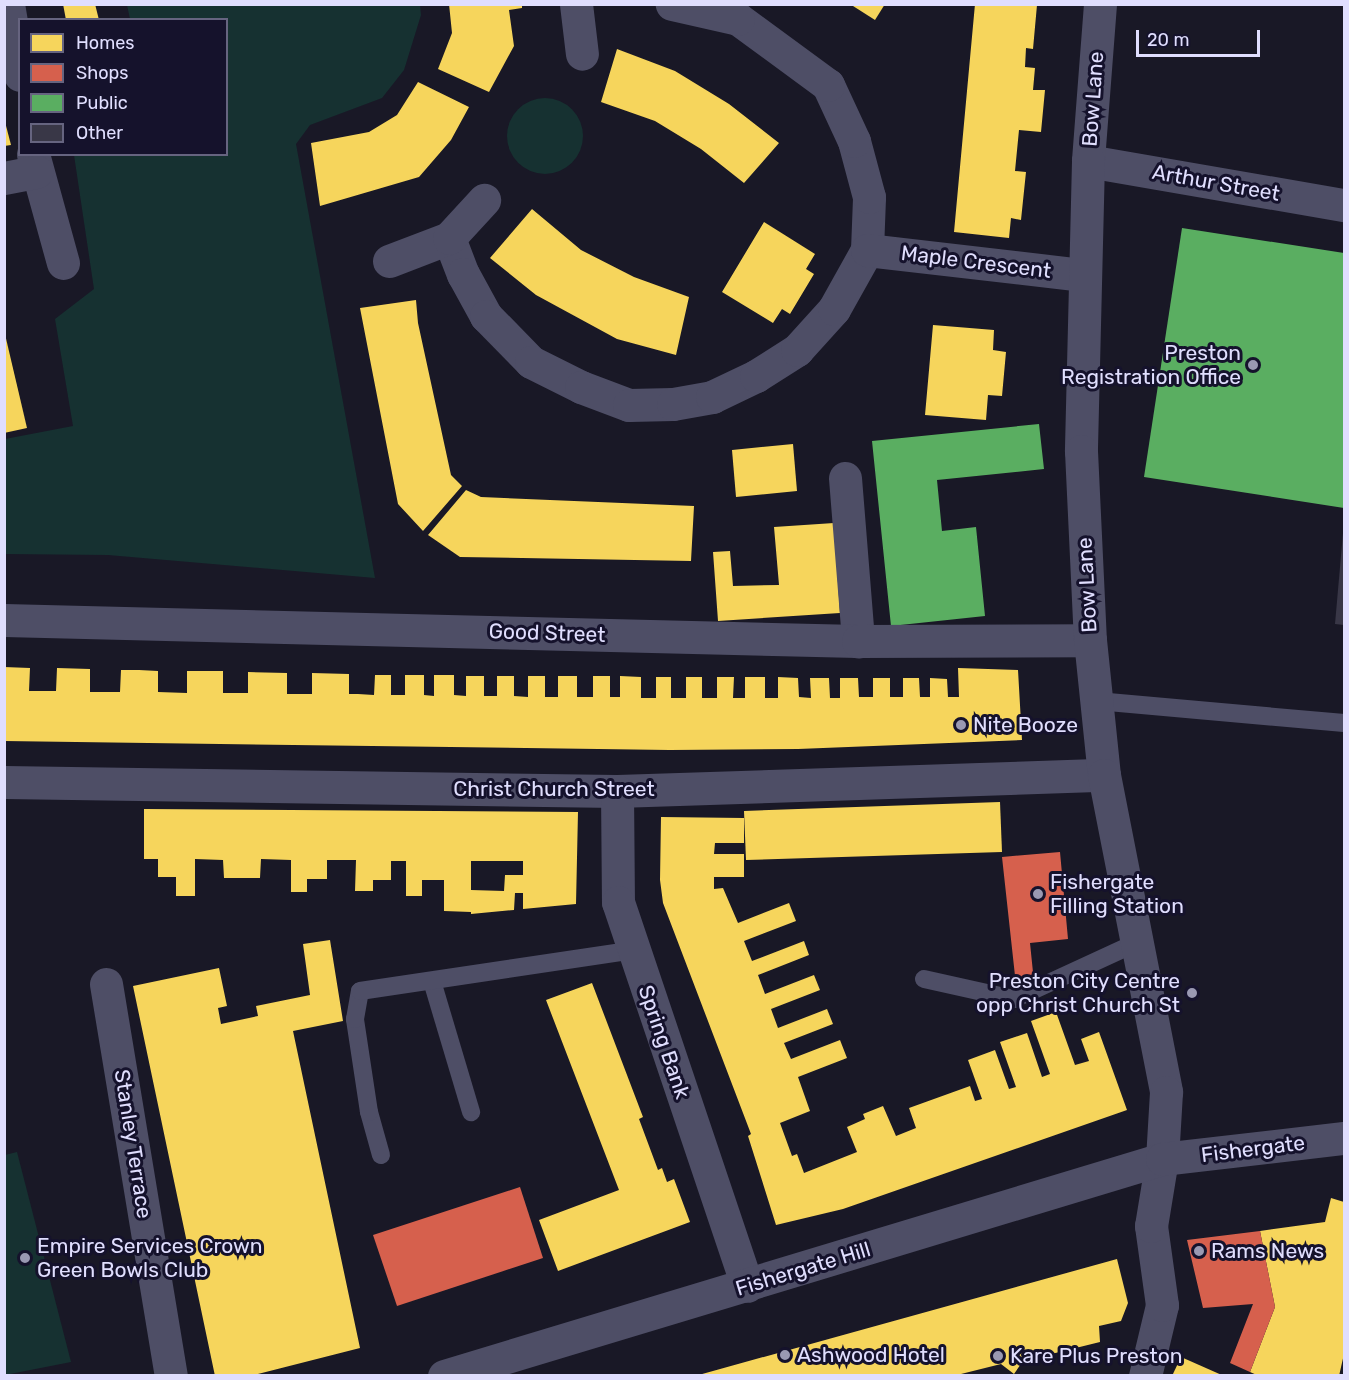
<!DOCTYPE html>
<style>
body{margin:0}
#map{position:relative;width:1349px;height:1380px;overflow:hidden;background:#191826;font-family:Rubik,sans-serif}
div>[style]{position:absolute}
[style*='--x']{left:calc(var(--x)*1px);top:calc(var(--y)*1px);width:calc(var(--w)*1px);rotate:calc(var(--a)*1deg)}
.green>*{inset:0;background:#163131}
.round{border-radius:50%}
.homes>*{inset:0;background:#f6d55c}
.shops>*{inset:0;background:#d6604d}
.public>*{inset:0;background:#5aae61}
.building>*{inset:0;background:#393747}
.service>*{height:18px;margin:-9px;padding:0 9px;transform-origin:9px;border-radius:9px;background:#4e4e66}
.minor>*{height:33px;margin:-16.5px;padding:0 16.5px;transform-origin:16.5px;border-radius:16.5px;background:#4e4e66}
.tertiary>*{height:33px;margin:-16.5px;padding:0 16.5px;transform-origin:16.5px;border-radius:16.5px;background:#4e4e66}
.dots>*{width:16px;height:16px;translate:-50% -50%;box-sizing:border-box;border:3px solid #15122c;border-radius:50%}
span{translate:-50% -50%;white-space:nowrap;text-align:center;line-height:1.15;-webkit-text-stroke:6px #15122c;paint-order:stroke}
.street-label{font-size:21px;color:#e0defe}
.poi-label{font-size:21px;color:#e0defe}
.right{translate:-100% -50%;text-align:right}
.left{translate:0 -50%;text-align:left}
.frame{position:absolute;inset:0;border:6px solid #e0defe;pointer-events:none}
.legend{position:absolute;left:18px;top:18px;width:210px;height:138px;box-sizing:border-box;background:#15122c;border:2px solid #666480;margin:0;padding:8px 10px;list-style:none;font-size:18px;color:#e0defe}
.legend li{display:flex;align-items:center;gap:12px;height:30px}
.legend b{width:30px;border:2px solid #666480}
.scale{position:absolute;left:1136px;top:30px;width:124px;height:27px;box-sizing:border-box;border:3px solid #e0defe;border-top:0;padding-left:8px;font-size:18px;line-height:21px;white-space:nowrap;color:#e0defe;-webkit-text-stroke:4px #15122c;paint-order:stroke}
</style>
<div id="map">
<div class="green">
<i style="clip-path:polygon(127px 5px,420px 5px,421px 15px,404px 70px,382px 98px,310px 125px,296px 144px,375px 578px,108px 555px,5px 554px,5px 439px,73px 426px,55px 319px,94px 289px,74px 155px,226px 154px,226px 20px,130px 19px)"></i>
<i class="round" style="left:507px;top:98px;width:76px;height:76px"></i>
<i style="clip-path:polygon(17px 1152px,71px 1362px,5px 1375px,5px 1155px)"></i>
</div>
<div class="homes">
<i style="clip-path:polygon(63px 4px,95px 4px,99px 20px,66px 20px)"></i>
<i style="clip-path:polygon(449px 4px,522px 4px,522px 8px,509px 10px,514px 46px,489px 92px,438px 69px,452px 33px)"></i>
<i style="clip-path:polygon(854px 4px,885px 4px,875px 20px,853px 6px)"></i>
<i style="clip-path:polygon(975px 4px,1037px 5px,1033px 49px,1026px 48px,1025px 67px,1035px 68px,1033px 90px,1045px 90px,1041px 132px,1019px 130px,1015px 171px,1026px 172px,1021px 220px,1011px 218px,1009px 238px,954px 232px)"></i>
<i style="clip-path:polygon(617px 49px,675px 71px,729px 104px,779px 143px,744px 183px,701px 149px,655px 121px,601px 102px)"></i>
<i style="clip-path:polygon(418px 82px,469px 107px,451px 140px,419px 177px,320px 206px,311px 143px,369px 132px,397px 115px)"></i>
<i style="clip-path:polygon(4px 118px,11px 145px,4px 146px)"></i>
<i style="clip-path:polygon(532px 209px,581px 250px,634px 277px,689px 297px,676px 355px,617px 339px,536px 295px,490px 258px)"></i>
<i style="clip-path:polygon(764px 222px,815px 254px,806px 269px,814px 274px,790px 314px,782px 309px,773px 323px,722px 292px)"></i>
<i style="clip-path:polygon(416px 300px,418px 323px,451px 475px,462px 486px,423px 531px,398px 504px,360px 308px)"></i>
<i style="clip-path:polygon(933px 325px,994px 330px,993px 350px,1006px 352px,1002px 396px,988px 395px,986px 420px,925px 415px)"></i>
<i style="clip-path:polygon(4px 330px,27px 428px,4px 433px)"></i>
<i style="clip-path:polygon(793px 444px,797px 491px,736px 497px,732px 450px)"></i>
<i style="clip-path:polygon(466px 490px,481px 497px,694px 506px,691px 561px,460px 557px,428px 535px)"></i>
<i style="clip-path:polygon(834px 523px,840px 613px,718px 621px,713px 552px,730px 551px,733px 586px,779px 585px,774px 527px)"></i>
<i style="clip-path:polygon(4px 667px,30px 668px,29px 691px,56px 691px,57px 668px,90px 669px,90px 692px,120px 692px,121px 670px,139px 670px,158px 671px,158px 692px,187px 693px,187px 671px,223px 671px,223px 693px,248px 693px,248px 672px,287px 673px,287px 694px,312px 694px,312px 673px,349px 674px,349px 694px,358px 694px,374px 695px,375px 675px,391px 675px,391px 695px,405px 695px,405px 675px,424px 675px,424px 695px,434px 696px,434px 675px,454px 675px,454px 695px,466px 696px,466px 676px,484px 676px,484px 696px,497px 696px,497px 676px,514px 676px,514px 696px,528px 697px,528px 676px,545px 676px,545px 697px,558px 697px,558px 676px,577px 676px,577px 697px,593px 697px,593px 676px,610px 676px,610px 697px,620px 697px,620px 676px,641px 677px,641px 698px,656px 698px,656px 677px,671px 677px,671px 698px,686px 698px,686px 677px,702px 677px,702px 698px,717px 698px,717px 677px,734px 677px,733px 698px,745px 698px,745px 677px,765px 677px,765px 698px,778px 698px,778px 677px,798px 678px,799px 697px,811px 698px,810px 678px,829px 678px,830px 698px,840px 698px,840px 678px,858px 678px,859px 697px,873px 697px,873px 678px,890px 678px,890px 697px,903px 697px,903px 678px,919px 678px,920px 697px,930px 697px,930px 678px,947px 679px,948px 697px,959px 697px,958px 668px,1018px 670px,1022px 740px,798px 749px,670px 750px,4px 741px)"></i>
<i style="clip-path:polygon(1000px 802px,1002px 852px,746px 860px,744px 811px)"></i>
<i style="clip-path:polygon(evenodd,144px 809px,578px 812px,576px 904px,523px 909px,523px 893px,515px 893px,514px 910px,471px 914px,471px 912px,444px 911px,444px 880px,422px 880px,422px 896px,406px 896px,406px 861px,391px 861px,391px 880px,373px 880px,373px 891px,355px 891px,356px 860px,327px 860px,327px 879px,307px 879px,307px 892px,291px 892px,291px 860px,261px 859px,260px 878px,224px 878px,223px 860px,195px 859px,195px 896px,176px 896px,176px 877px,158px 877px,158px 859px,144px 859px,144px 809px,471px 861px,523px 861px,523px 875px,505px 875px,504px 891px,471px 890px,471px 861px)"></i>
<i style="clip-path:polygon(661px 817px,744px 818px,744px 843px,715px 843px,714px 854px,744px 854px,744px 877px,714px 877px,714px 889px,723px 888px,738px 923px,789px 903px,796px 921px,744px 941px,752px 961px,804px 941px,809px 955px,758px 975px,765px 994px,814px 975px,820px 990px,771px 1009px,778px 1028px,827px 1009px,833px 1024px,784px 1043px,791px 1059px,840px 1040px,847px 1058px,798px 1077px,810px 1111px,780px 1123px,792px 1156px,797px 1154px,804px 1173px,857px 1152px,847px 1127px,865px 1119px,863px 1114px,883px 1106px,896px 1136px,916px 1128px,909px 1108px,970px 1086px,975px 1101px,982px 1099px,968px 1060px,995px 1050px,1009px 1089px,1016px 1087px,1000px 1042px,1027px 1033px,1042px 1077px,1050px 1074px,1031px 1021px,1056px 1012px,1075px 1065px,1089px 1061px,1081px 1039px,1099px 1032px,1127px 1110px,843px 1209px,776px 1225px,748px 1136px,751px 1134px,663px 903px,660px 880px)"></i>
<i style="clip-path:polygon(330px 940px,343px 1021px,293px 1031px,360px 1348px,250px 1376px,215px 1376px,133px 986px,219px 968px,227px 1006px,218px 1008px,221px 1024px,258px 1016px,256px 1006px,310px 995px,303px 944px)"></i>
<i style="clip-path:polygon(592px 983px,643px 1117px,639px 1119px,658px 1170px,662px 1168px,667px 1182px,674px 1179px,690px 1222px,558px 1271px,539px 1220px,619px 1190px,546px 1000px)"></i>
<i style="clip-path:polygon(1331px 1198px,1344px 1202px,1344px 1354px,1339px 1376px,1259px 1376px,1250px 1372px,1275px 1307px,1260px 1231px,1325px 1222px)"></i>
<i style="clip-path:polygon(1117px 1259px,1128px 1303px,1121px 1321px,1099px 1326px,1100px 1342px,1023px 1361px,1014px 1374px,1001px 1364px,953px 1376px,695px 1376px)"></i>
<i style="clip-path:polygon(1181px 1357px,1224px 1376px,1172px 1376px)"></i>
</div>
<div class="shops">
<i style="clip-path:polygon(1060px 852px,1068px 939px,1030px 943px,1034px 982px,1016px 985px,1002px 857px)"></i>
<i style="clip-path:polygon(520px 1187px,543px 1258px,397px 1306px,373px 1235px)"></i>
<i style="clip-path:polygon(1260px 1231px,1275px 1307px,1250px 1372px,1230px 1363px,1253px 1304px,1203px 1308px,1187px 1240px)"></i>
</div>
<div class="public">
<i style="clip-path:polygon(1182px 228px,1344px 253px,1344px 508px,1144px 477px)"></i>
<i style="clip-path:polygon(1039px 424px,1044px 469px,937px 480px,942px 531px,976px 527px,985px 616px,891px 626px,872px 441px)"></i>
</div>
<div class="building">
<i style="clip-path:polygon(1343px 533px,1344px 533px,1344px 625px,1335px 624px)"></i>
</div>
<div class="service">
<i style="--x:1097;--y:701;--w:248;--a:5.1"></i>
<i style="--x:924;--y:979;--w:92;--a:12.5"></i>
<i style="--x:1014;--y:999;--w:134;--a:-24.7"></i>
<i style="--x:432;--y:981;--w:137;--a:73.4"></i>
<i style="--x:381;--y:1155;--w:45;--a:-105.6"></i>
<i style="--x:369;--y:1112;--w:94;--a:-98.6"></i>
<i style="--x:355;--y:1019;--w:28;--a:-80"></i>
<i style="--x:360;--y:991;--w:277;--a:-8.5"></i>
</div>
<div class="minor">
<i style="--x:8;--y:4;--w:72;--a:80.4"></i>
<i style="--x:576;--y:4;--w:50;--a:83.2"></i>
<i style="--x:33;--y:154;--w:113;--a:74.6"></i>
<i style="--x:1088;--y:161;--w:260;--a:9.8"></i>
<i style="--x:4;--y:178;--w:33;--a:-11"></i>
<i style="--x:449;--y:238;--w:39;--a:69"></i>
<i style="--x:463;--y:274;--w:48;--a:61.3"></i>
<i style="--x:486;--y:316;--w:64;--a:45.6"></i>
<i style="--x:531;--y:362;--w:56;--a:26.6"></i>
<i style="--x:581;--y:387;--w:51;--a:20.6"></i>
<i style="--x:629;--y:405;--w:44;--a:-1.3"></i>
<i style="--x:673;--y:404;--w:40;--a:-10"></i>
<i style="--x:712;--y:397;--w:49;--a:-25.5"></i>
<i style="--x:756;--y:376;--w:49;--a:-32.4"></i>
<i style="--x:797;--y:350;--w:55;--a:-47.9"></i>
<i style="--x:834;--y:309;--w:68;--a:-60.8"></i>
<i style="--x:867;--y:250;--w:53;--a:-87.8"></i>
<i style="--x:869;--y:197;--w:58;--a:-105"></i>
<i style="--x:854;--y:141;--w:62;--a:-114.9"></i>
<i style="--x:828;--y:85;--w:112;--a:-143.7"></i>
<i style="--x:738;--y:19;--w:68;--a:-167.2"></i>
<i style="--x:867;--y:250;--w:218;--a:6.6"></i>
<i style="--x:389;--y:261;--w:64;--a:-21"></i>
<i style="--x:449;--y:238;--w:52;--a:-47.4"></i>
<i style="--x:845;--y:478;--w:164;--a:85.4"></i>
<i style="--x:4;--y:620;--w:854;--a:1.41"></i>
<i style="--x:858;--y:641;--w:232;--a:-0.2"></i>
<i style="--x:4;--y:782;--w:613;--a:0.84"></i>
<i style="--x:617;--y:791;--w:487;--a:-1.9"></i>
<i style="--x:617;--y:791;--w:111;--a:89.5"></i>
<i style="--x:618;--y:902;--w:405;--a:71.4"></i>
<i style="--x:106;--y:984;--w:397;--a:80.6"></i>
<i style="--x:1145;--y:1376;--w:73;--a:-76.5"></i>
<i style="--x:1162;--y:1305;--w:80;--a:-97.9"></i>
<i style="--x:1151;--y:1226;--w:68;--a:-80.7"></i>
</div>
<div class="tertiary">
<i style="--x:1100;--y:4;--w:157;--a:94.4"></i>
<i style="--x:1088;--y:161;--w:290;--a:91.4"></i>
<i style="--x:1081;--y:451;--w:189;--a:87.3"></i>
<i style="--x:1090;--y:640;--w:136;--a:84.1"></i>
<i style="--x:1104;--y:775;--w:323;--a:78.9"></i>
<i style="--x:1166;--y:1092;--w:67;--a:93.4"></i>
<i style="--x:444;--y:1376;--w:750;--a:-16.82"></i>
<i style="--x:1162;--y:1159;--w:183;--a:-6.6"></i>
</div>
<div class="dots">
<i style="left:1253px;top:365px;background:#9a99b2"></i>
<i style="left:961px;top:725px;background:#9a99b2"></i>
<i style="left:1038px;top:894px;background:#9a99b2"></i>
<i style="left:1192px;top:993px;background:#9a99b2"></i>
<i style="left:1199px;top:1251px;background:#9a99b2"></i>
<i style="left:25px;top:1258px;background:#9a99b2"></i>
<i style="left:785px;top:1355px;background:#9a99b2"></i>
<i style="left:998px;top:1356px;background:#9a99b2"></i>
</div>
<div class="street-label">
<span style="left:1093px;top:99px;rotate:-86deg">Bow Lane</span>
<span style="left:1216px;top:183px;rotate:10deg">Arthur Street</span>
<span style="left:976px;top:262px;rotate:7deg">Maple Crescent</span>
<span style="left:1087px;top:585px;rotate:-93deg">Bow Lane</span>
<span style="left:547px;top:633px;rotate:2deg">Good Street</span>
<span style="left:554px;top:789px">Christ Church Street</span>
<span style="left:664px;top:1042px;rotate:71deg">Spring Bank</span>
<span style="left:133px;top:1144px;rotate:81deg">Stanley Terrace</span>
<span style="left:1253px;top:1149px;rotate:-7deg">Fishergate</span>
<span style="left:803px;top:1269px;rotate:-17deg">Fishergate Hill</span>
</div>
<div class="poi-label">
<span class="right" style="left:1241px;top:365px">Preston<br>Registration Office</span>
<span class="left" style="left:973px;top:725px">Nite Booze</span>
<span class="left" style="left:1050px;top:894px">Fishergate<br>Filling Station</span>
<span class="right" style="left:1180px;top:993px">Preston City Centre<br>opp Christ Church St</span>
<span class="left" style="left:37px;top:1258px">Empire Services Crown<br>Green Bowls Club</span>
<span class="left" style="left:1211px;top:1251px">Rams News</span>
<span class="left" style="left:797px;top:1355px">Ashwood Hotel</span>
<span class="left" style="left:1010px;top:1356px">Kare Plus Preston</span>
</div>
<div class="frame"></div>
<ul class="legend">
<li><b style="height:16px;background:#f6d55c"></b>Homes</li>
<li><b style="height:16px;background:#d6604d"></b>Shops</li>
<li><b style="height:16px;background:#5aae61"></b>Public</li>
<li><b style="height:16px;background:#393747"></b>Other</li>
</ul>
<div class="scale">20 m</div>
</div>
